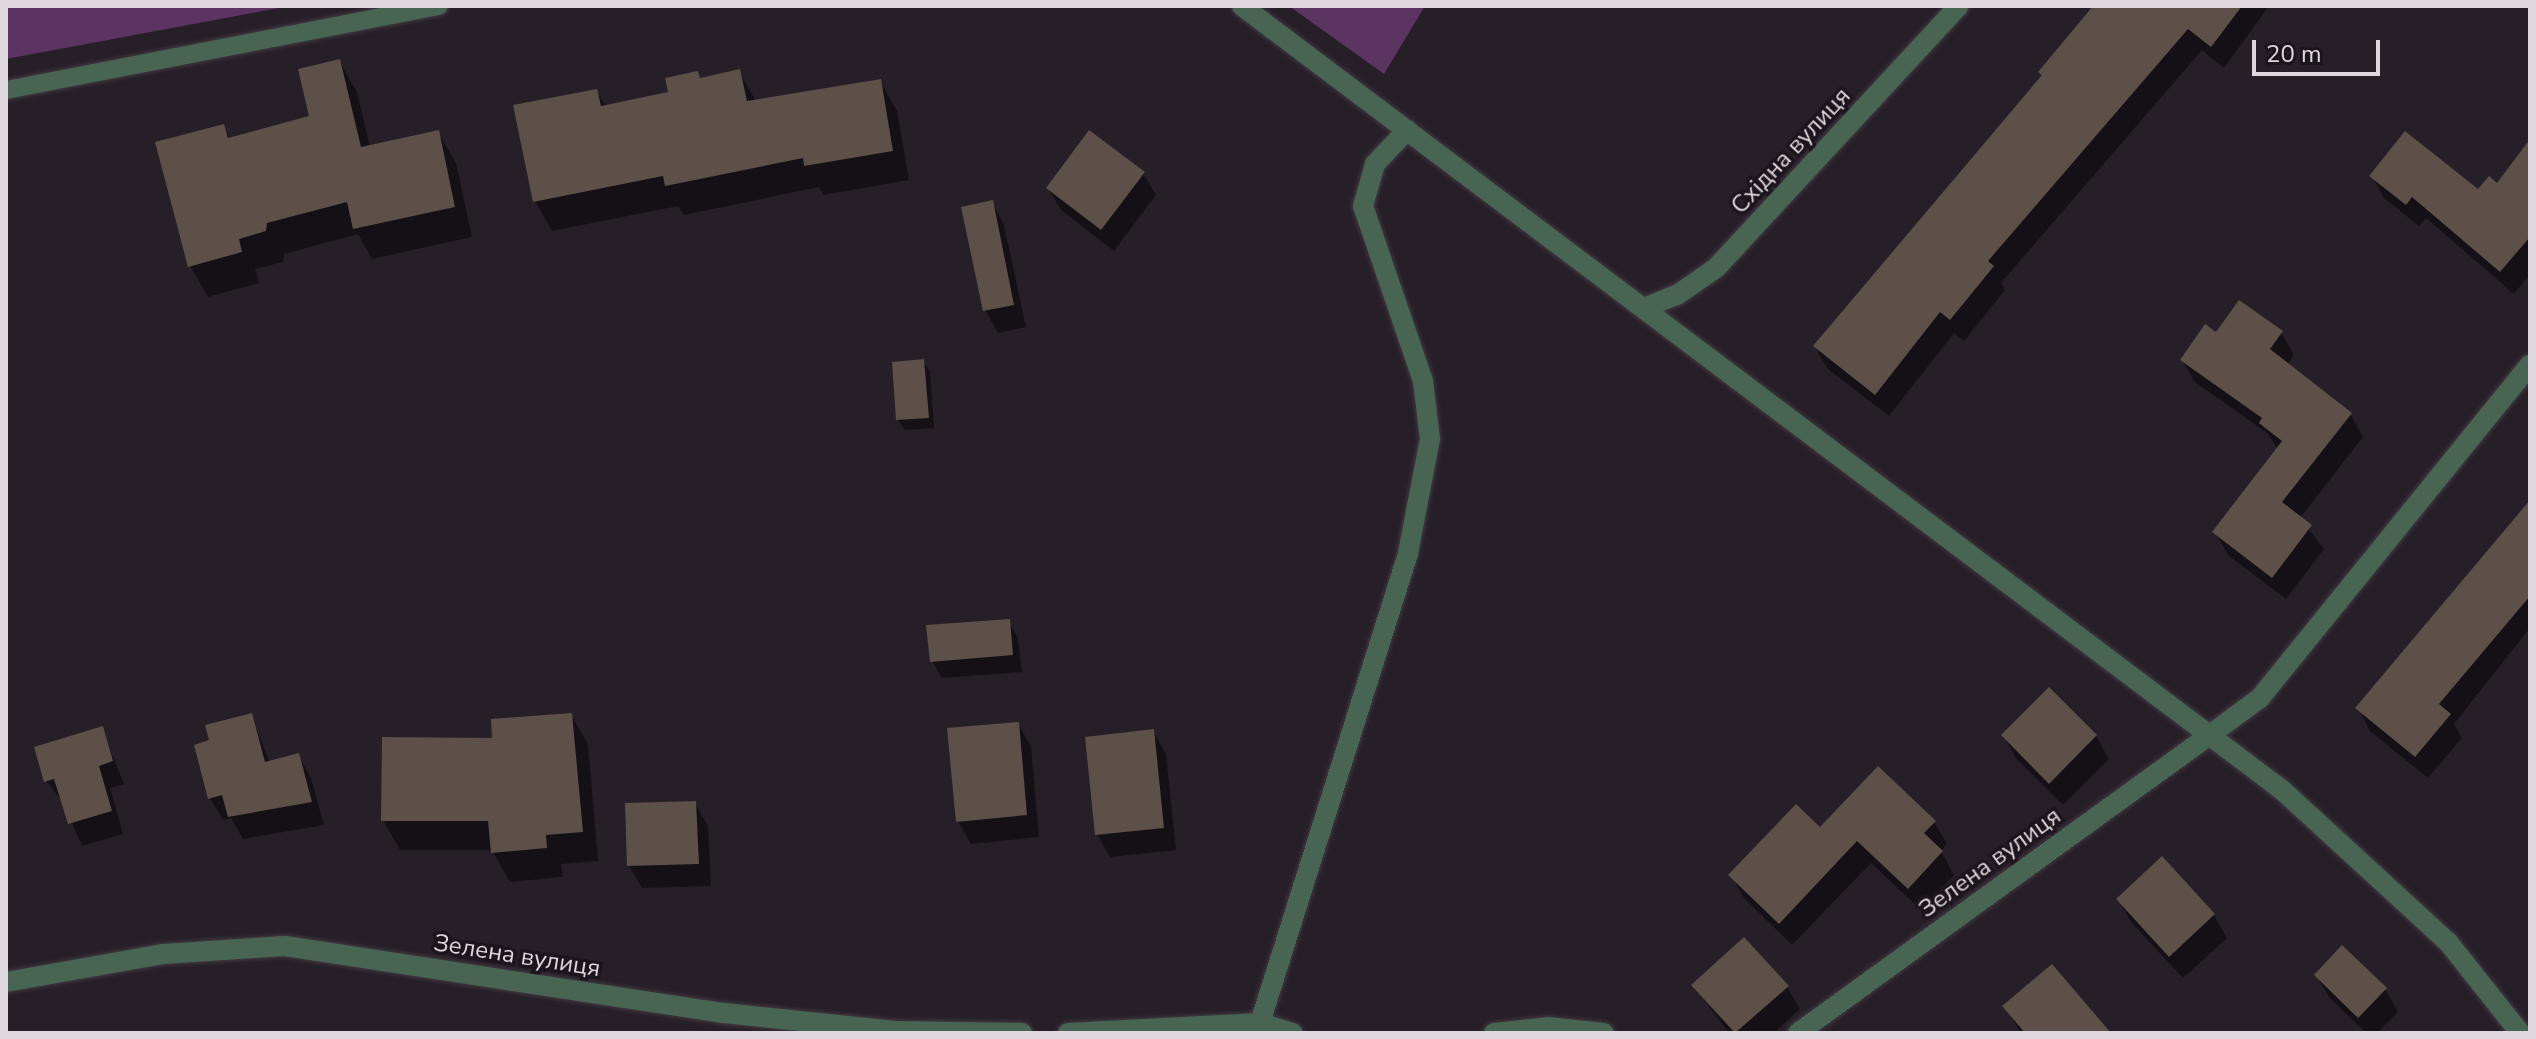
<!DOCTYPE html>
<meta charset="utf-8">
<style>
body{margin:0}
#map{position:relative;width:2536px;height:1039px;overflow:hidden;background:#271f28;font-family:"Nunito Sans",sans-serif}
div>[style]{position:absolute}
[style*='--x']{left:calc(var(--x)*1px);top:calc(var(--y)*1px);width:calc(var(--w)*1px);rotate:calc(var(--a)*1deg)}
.green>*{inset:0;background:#5c3462}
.shadow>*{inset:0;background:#0007}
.building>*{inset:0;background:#5c5048}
.roads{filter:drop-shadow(0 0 2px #413941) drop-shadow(0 0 2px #413941)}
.service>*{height:18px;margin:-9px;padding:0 9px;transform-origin:9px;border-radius:9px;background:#486553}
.minor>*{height:20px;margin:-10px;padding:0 10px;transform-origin:10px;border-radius:10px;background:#486553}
.tertiary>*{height:20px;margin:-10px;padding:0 10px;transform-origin:10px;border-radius:10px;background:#486553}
span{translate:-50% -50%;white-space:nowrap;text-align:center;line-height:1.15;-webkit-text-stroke:7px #1d151e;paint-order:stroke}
.street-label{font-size:24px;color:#ded8de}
.frame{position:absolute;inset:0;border:8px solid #ded8de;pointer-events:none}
.scale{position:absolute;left:2252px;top:40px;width:128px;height:36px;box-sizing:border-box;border:4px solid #ded8de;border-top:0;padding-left:10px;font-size:24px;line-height:28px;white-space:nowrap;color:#ded8de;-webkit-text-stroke:6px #1d151e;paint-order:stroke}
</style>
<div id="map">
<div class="green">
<i style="clip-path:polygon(6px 6px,290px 6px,6px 59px)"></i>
<i style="clip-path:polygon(1289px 6px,1425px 6px,1384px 74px)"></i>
</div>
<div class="shadow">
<i style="clip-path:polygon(2136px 6px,2269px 6px,2224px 68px,2202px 50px,2001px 283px,2005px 290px,1964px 341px,1954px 333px,1889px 416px,1828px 369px,1815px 347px)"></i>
<i style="clip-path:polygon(339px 61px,357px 92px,370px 147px,438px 132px,456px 163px,472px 237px,372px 259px,358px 234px,284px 254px,283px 262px,255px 269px,259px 283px,208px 297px,190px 266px,223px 126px,231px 139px,312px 117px)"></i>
<i style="clip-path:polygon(739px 72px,756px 101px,880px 81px,897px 111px,909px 180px,823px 195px,819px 187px,684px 215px,678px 206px,552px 231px,535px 201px,596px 91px,606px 107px,670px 94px,697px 73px,701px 80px)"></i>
<i style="clip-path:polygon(2530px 142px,2530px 274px,2514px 294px,2426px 218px,2419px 226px,2384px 198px,2372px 176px,2478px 192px,2498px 186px)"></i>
<i style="clip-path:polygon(1143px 173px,1156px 195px,1114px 251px,1061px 210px,1048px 188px)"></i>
<i style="clip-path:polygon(992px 202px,1004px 225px,1026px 327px,998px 333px,985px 310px)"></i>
<i style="clip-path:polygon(2281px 332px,2294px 355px,2287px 365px,2350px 414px,2363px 437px,2300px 518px,2324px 549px,2286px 599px,2228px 555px,2215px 532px,2278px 449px,2267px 433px,2195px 382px,2182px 360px,2217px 335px)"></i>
<i style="clip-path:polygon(923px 361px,930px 372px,934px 428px,905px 430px,898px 420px)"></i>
<i style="clip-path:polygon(2530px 504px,2530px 628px,2454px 724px,2462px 738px,2428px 778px,2370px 731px,2358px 708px)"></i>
<i style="clip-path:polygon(1008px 621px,1018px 638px,1022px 672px,942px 678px,932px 661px)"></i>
<i style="clip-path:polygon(251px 715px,270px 763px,298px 755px,311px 778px,324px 825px,243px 839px,231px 818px,223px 820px,210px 798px,211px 742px)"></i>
<i style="clip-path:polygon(571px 715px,588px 744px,598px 861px,561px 864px,563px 877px,510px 882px,492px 850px,400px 850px,383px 820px)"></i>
<i style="clip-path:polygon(1018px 724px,1031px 746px,1039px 837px,971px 844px,958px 821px)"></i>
<i style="clip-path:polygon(102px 729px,124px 784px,110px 788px,123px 834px,82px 846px,63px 802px,46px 781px)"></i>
<i style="clip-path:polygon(1153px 731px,1166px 754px,1176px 850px,1110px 857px,1097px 834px)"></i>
<i style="clip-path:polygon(2003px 735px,2096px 736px,2109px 759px,2063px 805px,2016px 758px)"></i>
<i style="clip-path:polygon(695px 803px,708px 826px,711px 886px,642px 888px,629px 866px)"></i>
<i style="clip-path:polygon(1934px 822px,1947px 844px,1941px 851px,1954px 875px,1921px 910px,1871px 863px,1792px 945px,1744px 898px,1731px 875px,1820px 830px)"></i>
<i style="clip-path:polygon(2162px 859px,2214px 915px,2227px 938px,2183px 978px,2131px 922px,2118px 899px)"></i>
<i style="clip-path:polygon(2316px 975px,2385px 989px,2398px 1012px,2377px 1033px,2366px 1033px,2329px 997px)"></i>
<i style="clip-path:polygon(1694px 986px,1787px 987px,1800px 1009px,1774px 1033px,1729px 1033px)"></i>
<i style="clip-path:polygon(2005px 1007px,2106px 1033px,2021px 1033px)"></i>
</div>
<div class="building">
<i style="clip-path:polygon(2093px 6px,2242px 6px,2211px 47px,2188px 29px,1988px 261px,1994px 266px,1950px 320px,1940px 312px,1875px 395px,1813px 346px,2042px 75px,2038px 72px)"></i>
<i style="clip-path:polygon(340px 59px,361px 147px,439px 130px,455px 207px,353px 229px,347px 202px,267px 223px,266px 231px,239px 239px,242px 252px,188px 267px,155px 142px,224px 124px,228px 138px,309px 116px,298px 69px)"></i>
<i style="clip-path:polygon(740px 69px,747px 101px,881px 79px,893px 151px,804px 166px,803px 158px,665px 186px,663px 176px,533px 202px,513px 105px,597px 89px,601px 106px,668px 92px,665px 78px,698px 71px,700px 78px)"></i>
<i style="clip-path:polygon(1089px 130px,1145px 172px,1101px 230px,1046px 188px)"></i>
<i style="clip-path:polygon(2405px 131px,2478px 189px,2489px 176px,2497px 183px,2530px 139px,2530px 237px,2500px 272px,2412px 197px,2406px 205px,2369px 176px)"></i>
<i style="clip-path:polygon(993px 200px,1014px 305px,983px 311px,961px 207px)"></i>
<i style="clip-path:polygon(2239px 300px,2283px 331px,2270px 349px,2352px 413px,2282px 502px,2312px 525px,2272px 578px,2212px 532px,2282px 441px,2259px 423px,2262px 418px,2180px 360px,2205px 324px,2216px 332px)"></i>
<i style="clip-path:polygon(924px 359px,929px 418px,896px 420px,892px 362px)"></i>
<i style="clip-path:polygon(2530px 500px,2530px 596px,2439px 704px,2451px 714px,2415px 757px,2355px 708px)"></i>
<i style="clip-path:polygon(1010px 619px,1013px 655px,930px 662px,926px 625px)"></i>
<i style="clip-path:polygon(2049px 687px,2097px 735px,2049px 784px,2001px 735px)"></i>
<i style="clip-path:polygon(252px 713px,265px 762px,299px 753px,312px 802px,228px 817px,222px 795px,208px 799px,194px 745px,209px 740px,205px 725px)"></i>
<i style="clip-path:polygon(572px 713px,583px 832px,546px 835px,547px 848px,491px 853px,488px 821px,381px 821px,382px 737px,492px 738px,491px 719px)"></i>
<i style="clip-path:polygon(1019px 722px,1027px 815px,956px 822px,947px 728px)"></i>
<i style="clip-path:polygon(103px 726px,113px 761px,99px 766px,112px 811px,68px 824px,54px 779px,44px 782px,34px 747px)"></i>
<i style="clip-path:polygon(1154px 729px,1164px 828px,1095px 835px,1085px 737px)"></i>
<i style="clip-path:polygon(1878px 766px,1936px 821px,1924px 833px,1943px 851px,1908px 889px,1857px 841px,1779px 924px,1728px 875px,1796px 804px,1820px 827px)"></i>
<i style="clip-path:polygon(696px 801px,699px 864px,627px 866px,625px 803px)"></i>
<i style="clip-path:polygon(2162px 856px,2215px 914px,2169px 957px,2116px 899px)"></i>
<i style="clip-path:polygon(1744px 937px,1789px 986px,1735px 1033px,1691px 985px)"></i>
<i style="clip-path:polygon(2342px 945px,2387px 988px,2358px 1018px,2314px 975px)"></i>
<i style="clip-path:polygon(2052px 964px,2111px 1033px,2025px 1033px,2002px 1006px)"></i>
</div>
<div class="roads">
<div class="service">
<i style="--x:6;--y:90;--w:441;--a:-11"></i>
</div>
<div class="minor">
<i style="--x:1644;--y:308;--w:35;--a:-22"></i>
<i style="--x:1677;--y:295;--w:47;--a:-34.7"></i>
<i style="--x:1716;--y:268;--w:357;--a:-47.2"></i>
<i style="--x:6;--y:982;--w:159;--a:-10.1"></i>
<i style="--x:163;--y:954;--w:122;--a:-3.8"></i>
<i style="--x:285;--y:946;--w:444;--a:8.7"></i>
<i style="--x:724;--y:1013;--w:172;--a:6"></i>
<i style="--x:895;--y:1031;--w:127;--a:0.9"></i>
<i style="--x:1260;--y:1023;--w:493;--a:-72.5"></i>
<i style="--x:1408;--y:553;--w:116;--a:-79.1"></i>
<i style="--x:1430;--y:439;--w:58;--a:-96.9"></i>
<i style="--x:1423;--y:381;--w:185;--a:-108.9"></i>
<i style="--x:1363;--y:206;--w:44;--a:-74.1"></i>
<i style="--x:1375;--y:164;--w:47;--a:-46.7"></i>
<i style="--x:1068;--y:1033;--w:192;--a:-3"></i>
<i style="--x:1260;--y:1023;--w:34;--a:17"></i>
<i style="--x:1494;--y:1033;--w:54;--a:-6.3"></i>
<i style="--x:1548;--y:1027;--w:56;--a:6.1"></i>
<i style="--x:1798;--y:1033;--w:510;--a:-35.9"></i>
</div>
<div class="tertiary">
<i style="--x:1242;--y:6;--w:1302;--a:37.01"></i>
<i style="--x:2282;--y:790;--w:225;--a:42.5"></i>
<i style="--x:2448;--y:942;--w:116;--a:51.6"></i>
<i style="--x:2211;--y:734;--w:61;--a:-36.3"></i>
<i style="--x:2260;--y:698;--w:429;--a:-51"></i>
</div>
</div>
<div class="street-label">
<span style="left:1791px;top:151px;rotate:-47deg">Східна вулиця</span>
<span style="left:1990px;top:863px;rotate:-36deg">Зелена вулиця</span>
<span style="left:517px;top:956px;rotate:9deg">Зелена вулиця</span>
</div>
<div class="frame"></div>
<div class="scale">20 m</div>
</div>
